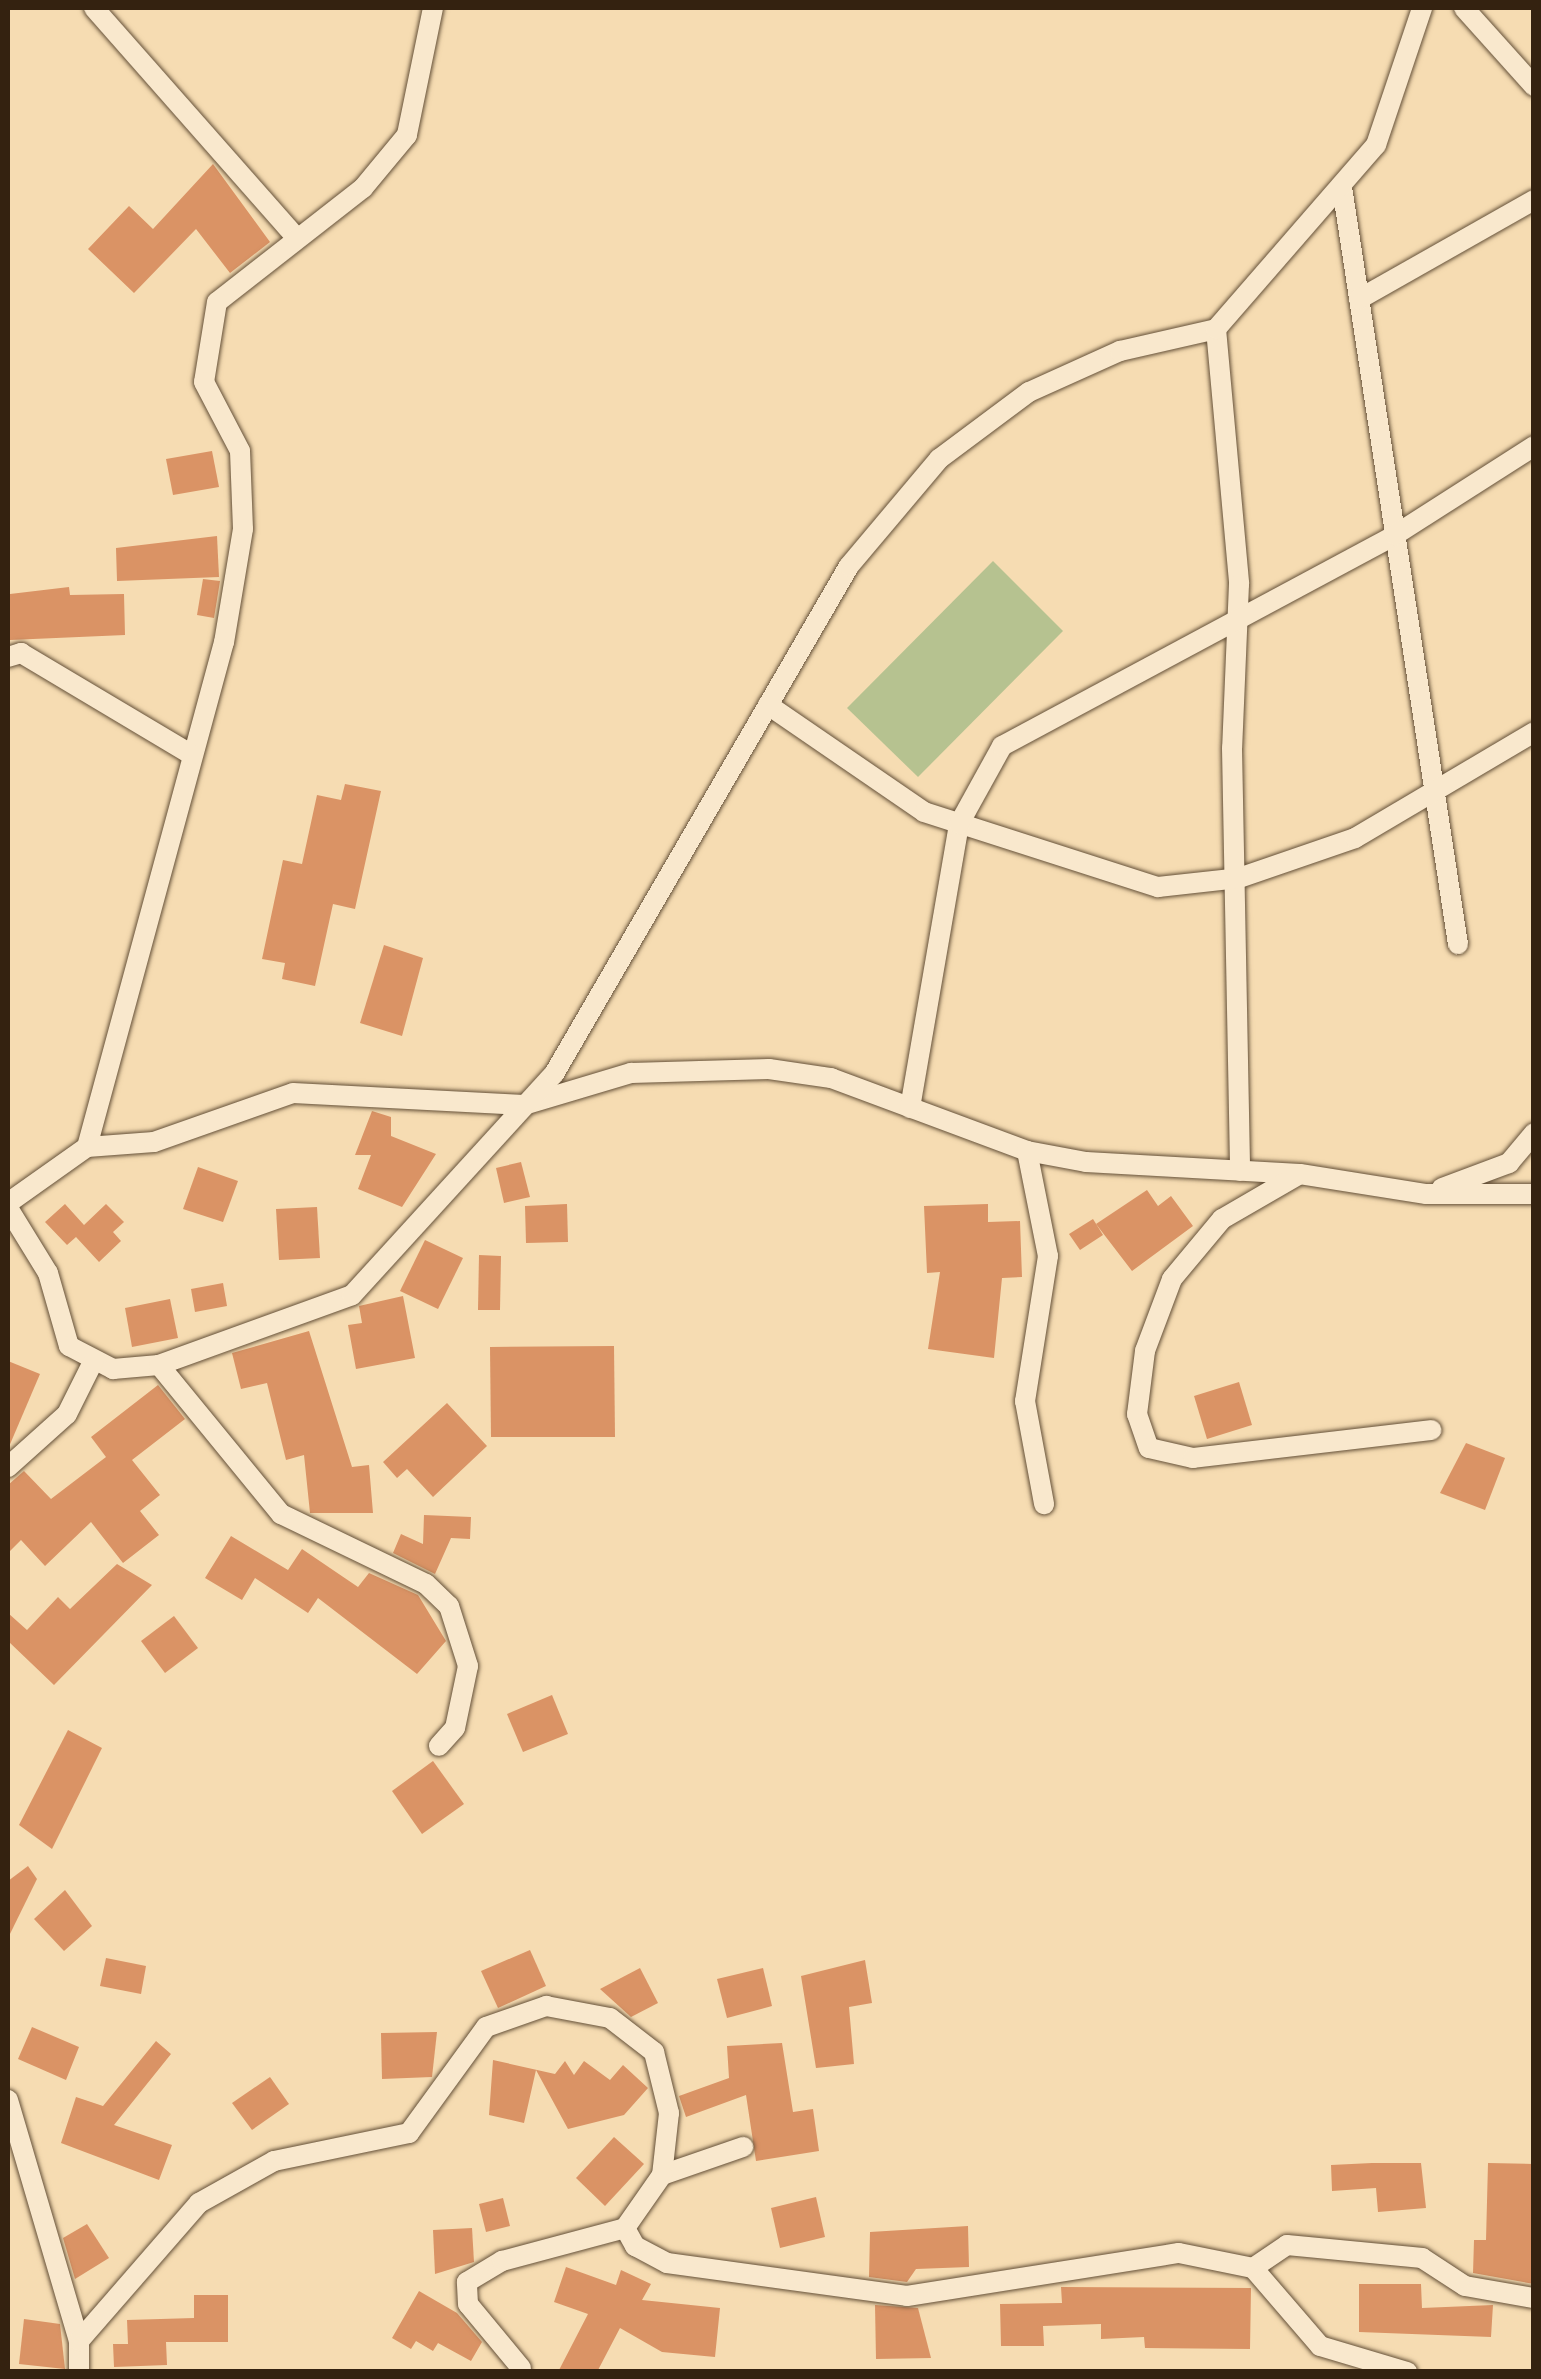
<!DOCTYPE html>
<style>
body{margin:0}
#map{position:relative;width:1541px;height:2379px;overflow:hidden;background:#f6dcb2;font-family:"Libre Caslon Text",serif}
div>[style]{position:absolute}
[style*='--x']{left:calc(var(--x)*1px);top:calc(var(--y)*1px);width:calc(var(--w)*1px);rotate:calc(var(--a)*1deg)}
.green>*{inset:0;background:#b6c290}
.building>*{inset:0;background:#da9365}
.roads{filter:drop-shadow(0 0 2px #645038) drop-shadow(0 0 2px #645038)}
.minor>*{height:20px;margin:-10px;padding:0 10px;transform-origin:10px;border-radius:10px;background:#f9e8cd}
span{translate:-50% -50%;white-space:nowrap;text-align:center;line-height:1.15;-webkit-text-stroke:8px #f9e8cd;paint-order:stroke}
.frame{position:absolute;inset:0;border:10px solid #342210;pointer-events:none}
</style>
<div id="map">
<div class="green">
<i style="clip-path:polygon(993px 561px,1063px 631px,918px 777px,847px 708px)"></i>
</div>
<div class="building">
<i style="clip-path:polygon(213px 164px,270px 242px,230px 273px,196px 229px,134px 293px,88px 249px,129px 206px,153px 229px)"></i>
<i style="clip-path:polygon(212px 451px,219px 487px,173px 495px,166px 459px)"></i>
<i style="clip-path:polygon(217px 536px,219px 577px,117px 581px,116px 548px)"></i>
<i style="clip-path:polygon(203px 579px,220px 581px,214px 618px,197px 615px)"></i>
<i style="clip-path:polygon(69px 587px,70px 595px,124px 594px,125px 635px,10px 640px,10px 594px)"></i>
<i style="clip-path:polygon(345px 784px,381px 791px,355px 909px,333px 904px,315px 986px,282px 979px,285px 963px,262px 959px,283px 860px,302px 864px,317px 795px,341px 800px)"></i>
<i style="clip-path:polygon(384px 945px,423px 958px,402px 1036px,360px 1023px)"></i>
<i style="clip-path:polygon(372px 1111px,391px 1117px,391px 1136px,436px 1154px,402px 1207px,358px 1189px,371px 1155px,355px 1155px)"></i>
<i style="clip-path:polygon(521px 1162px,530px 1197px,504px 1203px,496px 1168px)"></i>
<i style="clip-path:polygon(198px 1167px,238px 1181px,223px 1222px,183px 1209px)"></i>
<i style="clip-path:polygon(1147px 1190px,1158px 1206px,1171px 1196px,1193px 1226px,1132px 1271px,1096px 1224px)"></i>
<i style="clip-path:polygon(65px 1204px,84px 1225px,106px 1204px,124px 1222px,113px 1232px,121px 1241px,99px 1262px,76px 1237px,67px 1245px,45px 1222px)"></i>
<i style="clip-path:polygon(567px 1204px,568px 1242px,526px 1243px,525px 1206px)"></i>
<i style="clip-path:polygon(988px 1204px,988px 1222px,1020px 1221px,1022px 1277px,1002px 1278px,994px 1358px,928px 1349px,940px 1272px,927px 1273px,924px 1206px)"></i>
<i style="clip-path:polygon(317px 1207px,320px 1258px,279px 1260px,276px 1209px)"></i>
<i style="clip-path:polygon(1093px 1219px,1103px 1235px,1080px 1250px,1069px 1234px)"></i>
<i style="clip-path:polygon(425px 1240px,463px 1258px,438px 1309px,400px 1291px)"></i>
<i style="clip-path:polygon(479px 1255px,501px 1256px,500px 1310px,478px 1310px)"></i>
<i style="clip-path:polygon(223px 1283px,227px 1306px,195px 1312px,191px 1289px)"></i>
<i style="clip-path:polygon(403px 1296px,415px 1358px,356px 1369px,348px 1325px,362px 1323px,359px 1306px)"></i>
<i style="clip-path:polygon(170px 1299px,178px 1338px,132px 1347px,125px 1308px)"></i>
<i style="clip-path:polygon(309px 1331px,352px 1467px,369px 1465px,373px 1513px,310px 1513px,304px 1455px,286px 1460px,267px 1383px,241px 1389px,232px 1353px)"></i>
<i style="clip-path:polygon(614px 1346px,615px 1437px,491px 1437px,490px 1347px)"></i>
<i style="clip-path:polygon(8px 1361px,40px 1374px,8px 1449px)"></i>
<i style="clip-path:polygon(1239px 1382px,1252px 1425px,1207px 1439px,1194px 1396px)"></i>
<i style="clip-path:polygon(158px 1385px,185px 1419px,132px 1460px,160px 1495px,140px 1511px,159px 1535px,123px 1563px,91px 1522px,45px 1566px,21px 1540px,8px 1553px,8px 1485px,24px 1471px,51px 1499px,106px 1457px,91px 1437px)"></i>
<i style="clip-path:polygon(447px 1403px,487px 1446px,433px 1497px,407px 1469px,397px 1478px,383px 1462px)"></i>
<i style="clip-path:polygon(1466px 1443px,1505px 1458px,1485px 1510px,1440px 1493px)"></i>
<i style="clip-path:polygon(424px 1515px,471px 1517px,470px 1539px,451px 1538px,435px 1574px,393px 1553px,401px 1534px,423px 1544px)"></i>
<i style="clip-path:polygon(231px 1536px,288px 1570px,302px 1549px,358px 1587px,369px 1573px,418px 1595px,446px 1641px,417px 1674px,318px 1598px,308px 1613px,255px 1578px,242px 1600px,205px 1578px)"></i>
<i style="clip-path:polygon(117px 1564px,152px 1585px,54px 1685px,8px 1641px,8px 1613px,27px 1630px,58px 1597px,70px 1609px)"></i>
<i style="clip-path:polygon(174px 1616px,198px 1648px,165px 1673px,141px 1641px)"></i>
<i style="clip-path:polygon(552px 1695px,568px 1734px,523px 1752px,507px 1714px)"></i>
<i style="clip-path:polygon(68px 1730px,102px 1748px,52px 1849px,19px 1825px)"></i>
<i style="clip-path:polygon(433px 1761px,464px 1804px,422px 1834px,392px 1791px)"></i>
<i style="clip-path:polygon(28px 1866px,37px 1879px,8px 1938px,8px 1881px)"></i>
<i style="clip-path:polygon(65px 1890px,92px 1926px,64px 1951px,34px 1919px)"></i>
<i style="clip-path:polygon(530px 1950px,546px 1986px,498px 2008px,481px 1971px)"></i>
<i style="clip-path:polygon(106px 1958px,146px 1966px,141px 1994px,100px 1986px)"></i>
<i style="clip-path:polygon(865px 1960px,872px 2003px,849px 2007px,854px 2064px,816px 2068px,801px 1976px)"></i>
<i style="clip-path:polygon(640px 1968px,658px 2003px,631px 2017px,600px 1989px)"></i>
<i style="clip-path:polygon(763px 1968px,772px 2006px,727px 2018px,717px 1979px)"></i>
<i style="clip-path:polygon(32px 2027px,79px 2047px,66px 2080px,18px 2059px)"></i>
<i style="clip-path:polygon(437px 2032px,432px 2077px,382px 2079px,381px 2033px)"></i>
<i style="clip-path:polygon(156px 2041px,171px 2054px,114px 2125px,172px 2145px,159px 2180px,61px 2143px,76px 2097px,103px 2106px)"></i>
<i style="clip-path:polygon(782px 2043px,793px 2112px,813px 2109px,819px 2151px,756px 2161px,746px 2095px,686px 2117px,679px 2096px,729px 2078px,727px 2046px)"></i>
<i style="clip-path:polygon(493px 2060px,555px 2074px,565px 2061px,574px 2075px,584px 2061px,610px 2080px,623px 2065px,648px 2088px,624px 2115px,568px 2129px,536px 2070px,524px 2123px,489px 2115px)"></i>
<i style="clip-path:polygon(270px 2077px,289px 2104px,252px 2130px,232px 2103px)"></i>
<i style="clip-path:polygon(614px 2137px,644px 2164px,605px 2206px,576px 2178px)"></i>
<i style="clip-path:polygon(1372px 2163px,1421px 2163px,1426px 2208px,1378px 2212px,1376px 2188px,1332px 2191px,1331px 2165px)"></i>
<i style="clip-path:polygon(1488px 2163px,1534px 2164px,1534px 2284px,1473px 2273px,1474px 2240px,1486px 2240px)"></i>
<i style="clip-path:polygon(816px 2197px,825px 2237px,780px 2248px,771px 2208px)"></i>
<i style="clip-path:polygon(503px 2198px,510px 2226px,486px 2232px,479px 2204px)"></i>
<i style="clip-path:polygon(87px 2224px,109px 2258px,75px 2279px,63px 2238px)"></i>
<i style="clip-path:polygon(968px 2226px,969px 2267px,916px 2269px,907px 2282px,869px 2277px,870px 2232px)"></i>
<i style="clip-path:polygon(472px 2228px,474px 2262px,435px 2274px,433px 2230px)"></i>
<i style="clip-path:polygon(566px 2267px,616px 2285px,621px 2270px,651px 2284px,642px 2300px,720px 2308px,715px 2357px,662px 2352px,620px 2328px,597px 2372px,558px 2372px,588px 2314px,554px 2302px)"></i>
<i style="clip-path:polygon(1359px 2284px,1421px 2284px,1422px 2308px,1493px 2305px,1491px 2337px,1359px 2332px)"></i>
<i style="clip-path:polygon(1061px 2287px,1251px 2288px,1250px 2349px,1145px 2348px,1144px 2337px,1101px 2339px,1101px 2324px,1043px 2326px,1044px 2346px,1001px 2346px,1000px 2304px,1062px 2303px)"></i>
<i style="clip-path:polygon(419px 2291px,457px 2313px,482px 2342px,471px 2361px,438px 2343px,433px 2351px,416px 2341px,411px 2349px,392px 2338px)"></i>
<i style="clip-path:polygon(194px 2295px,228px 2295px,228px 2342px,166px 2342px,167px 2365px,114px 2367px,113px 2344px,128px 2344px,127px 2320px,194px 2318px)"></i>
<i style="clip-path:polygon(875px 2305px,918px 2308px,931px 2358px,876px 2359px)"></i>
<i style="clip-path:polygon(24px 2319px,60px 2324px,65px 2369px,19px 2364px)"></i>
</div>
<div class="roads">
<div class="minor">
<i style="--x:94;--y:8;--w:304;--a:48.6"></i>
<i style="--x:433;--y:8;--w:130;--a:101.6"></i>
<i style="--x:407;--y:135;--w:69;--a:129.7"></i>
<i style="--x:363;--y:188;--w:185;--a:142"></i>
<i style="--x:217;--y:302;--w:81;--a:99.2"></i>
<i style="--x:204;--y:382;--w:78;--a:62.4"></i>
<i style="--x:240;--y:451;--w:78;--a:87.8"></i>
<i style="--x:243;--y:529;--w:115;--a:99.5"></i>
<i style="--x:224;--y:642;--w:523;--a:105.18"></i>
<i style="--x:87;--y:1147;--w:67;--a:-4.3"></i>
<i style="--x:154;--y:1142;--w:147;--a:-19.4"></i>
<i style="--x:293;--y:1093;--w:231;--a:3"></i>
<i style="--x:524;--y:1105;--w:112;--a:-16.7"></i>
<i style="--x:631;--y:1073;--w:138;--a:-1.7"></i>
<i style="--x:769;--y:1069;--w:63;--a:8.3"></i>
<i style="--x:831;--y:1078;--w:209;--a:20.4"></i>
<i style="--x:1027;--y:1151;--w:60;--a:10.6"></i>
<i style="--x:1086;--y:1162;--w:214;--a:3.2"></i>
<i style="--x:1300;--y:1174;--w:128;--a:9"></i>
<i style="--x:1426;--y:1194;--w:108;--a:0"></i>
<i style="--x:1464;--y:8;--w:105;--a:48.1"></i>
<i style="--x:1342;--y:187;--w:766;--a:81.29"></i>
<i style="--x:1359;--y:299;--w:201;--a:-29.5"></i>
<i style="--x:1216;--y:329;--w:256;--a:84.8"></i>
<i style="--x:1239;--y:584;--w:164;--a:92.4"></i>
<i style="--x:1232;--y:748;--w:423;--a:88.9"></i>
<i style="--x:8;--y:657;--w:14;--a:-17"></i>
<i style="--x:21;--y:653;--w:199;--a:30.8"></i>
<i style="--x:768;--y:705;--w:189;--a:34.4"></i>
<i style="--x:924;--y:812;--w:246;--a:17.8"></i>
<i style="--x:1158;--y:887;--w:81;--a:-6.3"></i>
<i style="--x:1239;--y:878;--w:123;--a:-19"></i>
<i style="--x:1355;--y:838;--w:208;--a:-30.6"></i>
<i style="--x:910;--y:1108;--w:288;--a:-80.2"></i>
<i style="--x:959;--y:824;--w:89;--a:-61.1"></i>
<i style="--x:1002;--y:746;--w:446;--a:-28.2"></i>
<i style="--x:1395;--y:535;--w:165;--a:-32.6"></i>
<i style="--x:1027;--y:1151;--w:107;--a:78.7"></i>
<i style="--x:1048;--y:1256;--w:147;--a:99"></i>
<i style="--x:1025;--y:1401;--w:105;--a:79.5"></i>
<i style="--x:1298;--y:1175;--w:88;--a:149.9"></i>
<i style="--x:1222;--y:1219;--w:78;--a:129.8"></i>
<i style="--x:1172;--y:1279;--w:77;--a:110.6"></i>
<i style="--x:1145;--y:1351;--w:64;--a:97.2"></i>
<i style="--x:1137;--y:1414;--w:36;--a:71"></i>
<i style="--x:1149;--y:1448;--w:45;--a:12.8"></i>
<i style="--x:1193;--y:1458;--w:240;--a:-6.7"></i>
<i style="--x:1442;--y:1188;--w:72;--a:-20.5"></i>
<i style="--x:1509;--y:1163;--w:39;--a:-50"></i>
<i style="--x:8;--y:1203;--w:97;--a:-35.3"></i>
<i style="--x:8;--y:1208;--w:76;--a:58.4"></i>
<i style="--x:48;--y:1273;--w:76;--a:74"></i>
<i style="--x:69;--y:1346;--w:50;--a:27.6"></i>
<i style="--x:113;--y:1369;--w:46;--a:-5"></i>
<i style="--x:159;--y:1365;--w:205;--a:-19.9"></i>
<i style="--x:352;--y:1295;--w:299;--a:-47.6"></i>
<i style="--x:554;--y:1074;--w:587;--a:-59.86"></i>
<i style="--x:849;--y:566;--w:140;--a:-49.9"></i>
<i style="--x:939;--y:459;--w:112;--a:-36.7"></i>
<i style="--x:1029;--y:392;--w:100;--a:-24.3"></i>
<i style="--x:1120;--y:351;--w:98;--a:-12.9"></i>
<i style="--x:1216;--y:329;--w:244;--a:-49"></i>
<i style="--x:1376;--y:145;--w:145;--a:-71.4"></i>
<i style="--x:159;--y:1365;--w:193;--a:50.7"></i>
<i style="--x:281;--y:1514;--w:161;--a:25.8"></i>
<i style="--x:426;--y:1584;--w:32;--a:44"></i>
<i style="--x:449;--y:1606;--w:63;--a:72.4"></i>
<i style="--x:468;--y:1666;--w:63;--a:101.8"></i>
<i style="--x:455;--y:1728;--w:24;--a:132"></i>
<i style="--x:8;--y:1467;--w:79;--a:-41.9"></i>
<i style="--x:67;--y:1414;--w:60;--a:-63.4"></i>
<i style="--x:8;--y:2100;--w:251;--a:73.6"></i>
<i style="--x:79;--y:2341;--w:31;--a:90"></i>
<i style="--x:662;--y:2175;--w:86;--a:-19.1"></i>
<i style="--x:1253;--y:2268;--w:41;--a:-34.1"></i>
<i style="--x:1287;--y:2245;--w:136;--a:5.5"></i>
<i style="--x:1422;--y:2258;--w:51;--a:33.1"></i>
<i style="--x:1465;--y:2286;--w:70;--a:9.9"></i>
<i style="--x:79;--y:2341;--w:183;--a:-49"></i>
<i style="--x:199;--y:2203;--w:86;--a:-29.2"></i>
<i style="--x:274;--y:2161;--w:138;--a:-11.7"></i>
<i style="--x:409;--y:2133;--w:131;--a:-54"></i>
<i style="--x:486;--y:2027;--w:64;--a:-19.3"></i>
<i style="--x:546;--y:2006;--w:65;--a:10.6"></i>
<i style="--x:610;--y:2018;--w:56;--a:37.7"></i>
<i style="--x:654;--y:2052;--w:63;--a:76.2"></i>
<i style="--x:669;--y:2113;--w:62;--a:96.4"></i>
<i style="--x:662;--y:2175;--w:65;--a:124.9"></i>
<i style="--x:625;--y:2228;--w:21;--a:61"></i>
<i style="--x:635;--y:2246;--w:36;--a:28"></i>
<i style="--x:667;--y:2263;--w:242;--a:7.8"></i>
<i style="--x:907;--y:2296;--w:275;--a:-9"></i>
<i style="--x:1179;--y:2253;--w:76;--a:11.5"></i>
<i style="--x:1253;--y:2268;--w:103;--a:49.3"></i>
<i style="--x:1320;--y:2346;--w:91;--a:16.6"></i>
<i style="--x:521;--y:2368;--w:83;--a:-129.6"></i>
<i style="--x:468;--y:2304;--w:22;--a:-93"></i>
<i style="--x:467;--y:2282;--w:41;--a:-31"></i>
<i style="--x:502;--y:2261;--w:127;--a:-15"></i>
</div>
</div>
<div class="frame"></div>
</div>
